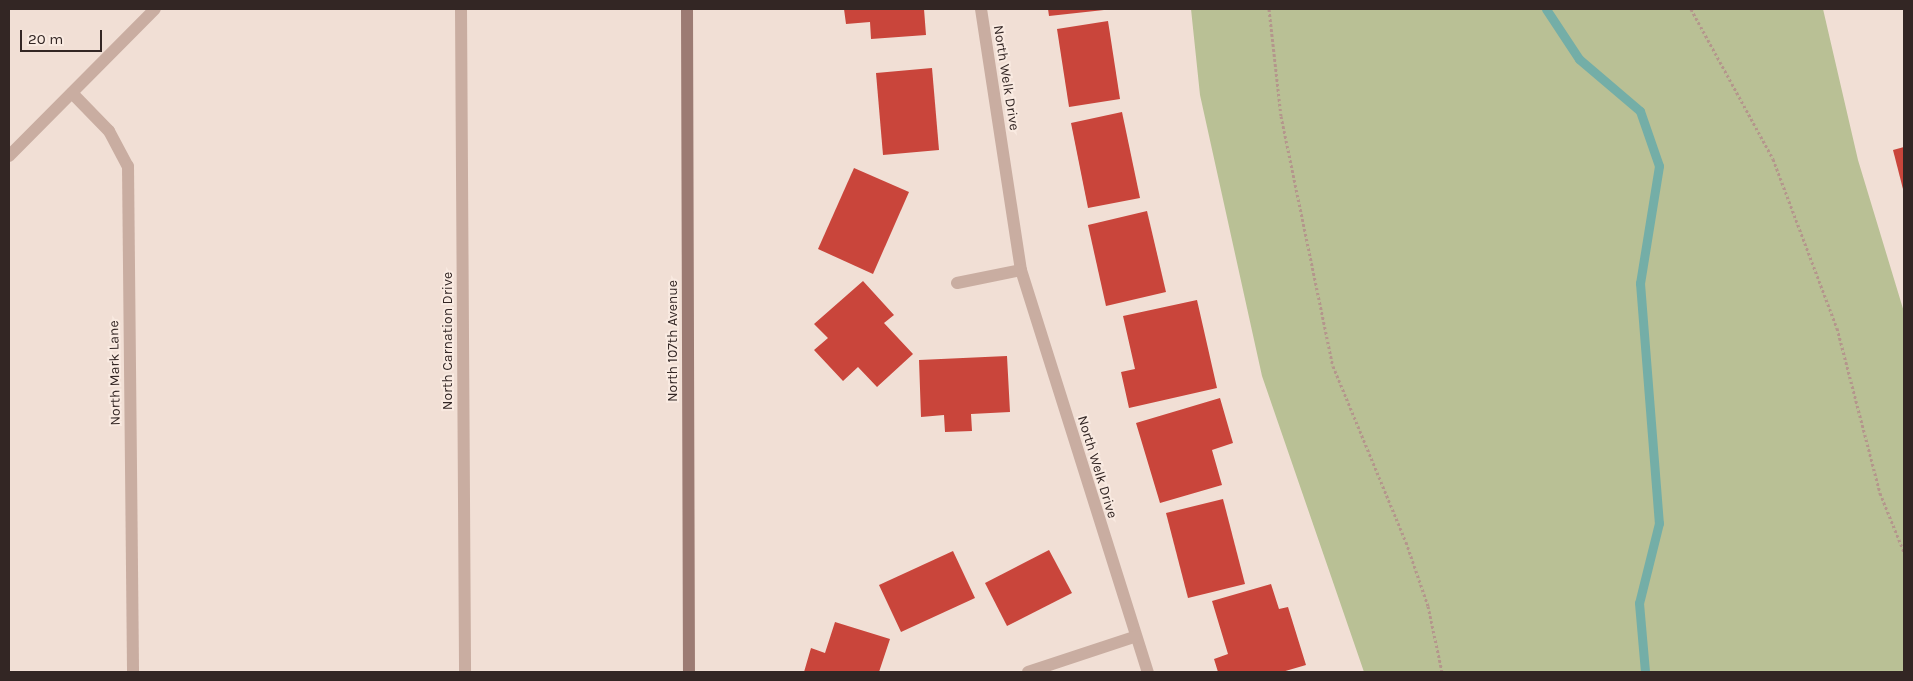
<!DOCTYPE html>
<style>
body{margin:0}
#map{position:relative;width:1913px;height:681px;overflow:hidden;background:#f1dfd5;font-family:Karla,sans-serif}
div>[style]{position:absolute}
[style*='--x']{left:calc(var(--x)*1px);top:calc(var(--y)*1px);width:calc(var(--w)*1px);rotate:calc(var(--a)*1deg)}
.green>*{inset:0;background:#b9c095}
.stream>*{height:9px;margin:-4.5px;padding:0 4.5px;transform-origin:4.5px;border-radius:4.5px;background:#74aea7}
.building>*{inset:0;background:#c9453b}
.path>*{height:3px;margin-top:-1.5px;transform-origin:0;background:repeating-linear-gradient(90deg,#b4968c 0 2.5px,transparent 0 5px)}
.minor>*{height:12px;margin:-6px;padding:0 6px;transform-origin:6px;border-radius:6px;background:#c9ada1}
.secondary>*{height:12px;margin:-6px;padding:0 6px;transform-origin:6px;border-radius:6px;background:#9c7b73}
span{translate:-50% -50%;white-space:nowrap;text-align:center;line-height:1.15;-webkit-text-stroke:4px #f9eae1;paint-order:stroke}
.street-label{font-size:14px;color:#332624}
.frame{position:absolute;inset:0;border:10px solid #332624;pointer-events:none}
.scale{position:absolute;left:20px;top:30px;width:82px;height:22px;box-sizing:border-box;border:2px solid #332624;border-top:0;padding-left:6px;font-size:15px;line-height:18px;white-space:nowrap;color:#332624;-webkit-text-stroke:4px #f9eae1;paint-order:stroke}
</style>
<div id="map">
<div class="green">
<i style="clip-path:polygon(1191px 9px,1823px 9px,1858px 160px,1904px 312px,1904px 672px,1364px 672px,1262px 376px,1200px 95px)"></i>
</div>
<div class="stream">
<i style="--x:1546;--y:9;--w:60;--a:56.6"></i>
<i style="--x:1579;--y:59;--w:80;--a:40.4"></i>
<i style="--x:1640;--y:111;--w:58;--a:70.9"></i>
<i style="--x:1659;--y:166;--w:119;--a:99.2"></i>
<i style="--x:1640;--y:283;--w:241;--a:85.5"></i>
<i style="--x:1659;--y:523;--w:82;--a:104"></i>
<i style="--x:1639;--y:603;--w:69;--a:85"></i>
</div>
<div class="building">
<i style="clip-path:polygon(844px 9px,924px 9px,926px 35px,871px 39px,870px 22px,846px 24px)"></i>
<i style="clip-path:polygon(1048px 9px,1103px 9px,1104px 10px,1049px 16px)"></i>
<i style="clip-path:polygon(1108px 21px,1120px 99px,1069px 107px,1057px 29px)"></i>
<i style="clip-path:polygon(932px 68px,939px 150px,883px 155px,876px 73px)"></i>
<i style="clip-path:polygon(1122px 112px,1140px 198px,1088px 208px,1071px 123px)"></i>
<i style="clip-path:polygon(1904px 147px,1904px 193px,1893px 150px)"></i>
<i style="clip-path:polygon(854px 168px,909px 192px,873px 274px,818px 249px)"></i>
<i style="clip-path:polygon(1147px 211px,1166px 292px,1106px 306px,1088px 225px)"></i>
<i style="clip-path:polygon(863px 281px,894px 315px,884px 323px,913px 354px,877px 387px,858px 367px,843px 381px,814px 350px,828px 338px,814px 324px)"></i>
<i style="clip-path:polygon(1197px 300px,1217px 388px,1129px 408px,1121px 372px,1135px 369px,1123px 316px)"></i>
<i style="clip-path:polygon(1007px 356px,1010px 412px,971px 414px,972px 431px,945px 432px,944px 415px,921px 417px,919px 360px)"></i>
<i style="clip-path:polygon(1220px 398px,1233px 443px,1212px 450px,1222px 485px,1160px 503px,1136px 423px)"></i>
<i style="clip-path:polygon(1223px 499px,1245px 584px,1188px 598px,1166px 513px)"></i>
<i style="clip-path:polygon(1049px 550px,1072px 593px,1007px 626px,985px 583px)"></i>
<i style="clip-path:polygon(953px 551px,975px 598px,901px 632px,879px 585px)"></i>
<i style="clip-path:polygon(1271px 584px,1279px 609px,1288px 607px,1306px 665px,1282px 672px,1218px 672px,1214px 659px,1228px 654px,1212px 601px)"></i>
<i style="clip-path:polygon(835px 622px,890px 639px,879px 672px,804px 672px,811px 648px,825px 653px)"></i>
</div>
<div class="path">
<i style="--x:1269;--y:9;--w:108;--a:83.6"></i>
<i style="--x:1281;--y:116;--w:255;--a:78.3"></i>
<i style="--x:1333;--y:366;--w:191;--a:67.5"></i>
<i style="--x:1406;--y:542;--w:68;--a:71"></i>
<i style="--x:1428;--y:606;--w:67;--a:78"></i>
<i style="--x:1691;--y:9;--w:171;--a:61.3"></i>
<i style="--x:1773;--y:159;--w:181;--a:69.3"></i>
<i style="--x:1837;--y:328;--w:171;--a:75.4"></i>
<i style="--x:1880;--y:493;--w:64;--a:67.9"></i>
</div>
<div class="minor">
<i style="--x:461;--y:9;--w:663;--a:89.65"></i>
<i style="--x:981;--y:9;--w:264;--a:81.3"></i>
<i style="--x:1021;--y:270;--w:422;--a:72.5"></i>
<i style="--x:72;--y:93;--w:53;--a:45.8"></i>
<i style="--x:109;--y:131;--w:40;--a:62"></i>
<i style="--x:128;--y:166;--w:506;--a:89.43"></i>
<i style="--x:9;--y:156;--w:207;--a:-45.2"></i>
<i style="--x:957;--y:283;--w:65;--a:-11.5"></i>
<i style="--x:1028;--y:672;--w:112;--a:-18.3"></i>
</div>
<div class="secondary">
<i style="--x:687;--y:9;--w:663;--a:89.83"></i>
</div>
<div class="street-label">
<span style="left:1006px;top:78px;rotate:81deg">North Welk Drive</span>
<span style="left:448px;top:341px;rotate:-90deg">North Carnation Drive</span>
<span style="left:673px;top:341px;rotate:-90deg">North 107th Avenue</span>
<span style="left:115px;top:373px;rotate:-91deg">North Mark Lane</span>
<span style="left:1097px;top:467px;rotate:73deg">North Welk Drive</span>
</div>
<div class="frame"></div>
<div class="scale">20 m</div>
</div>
